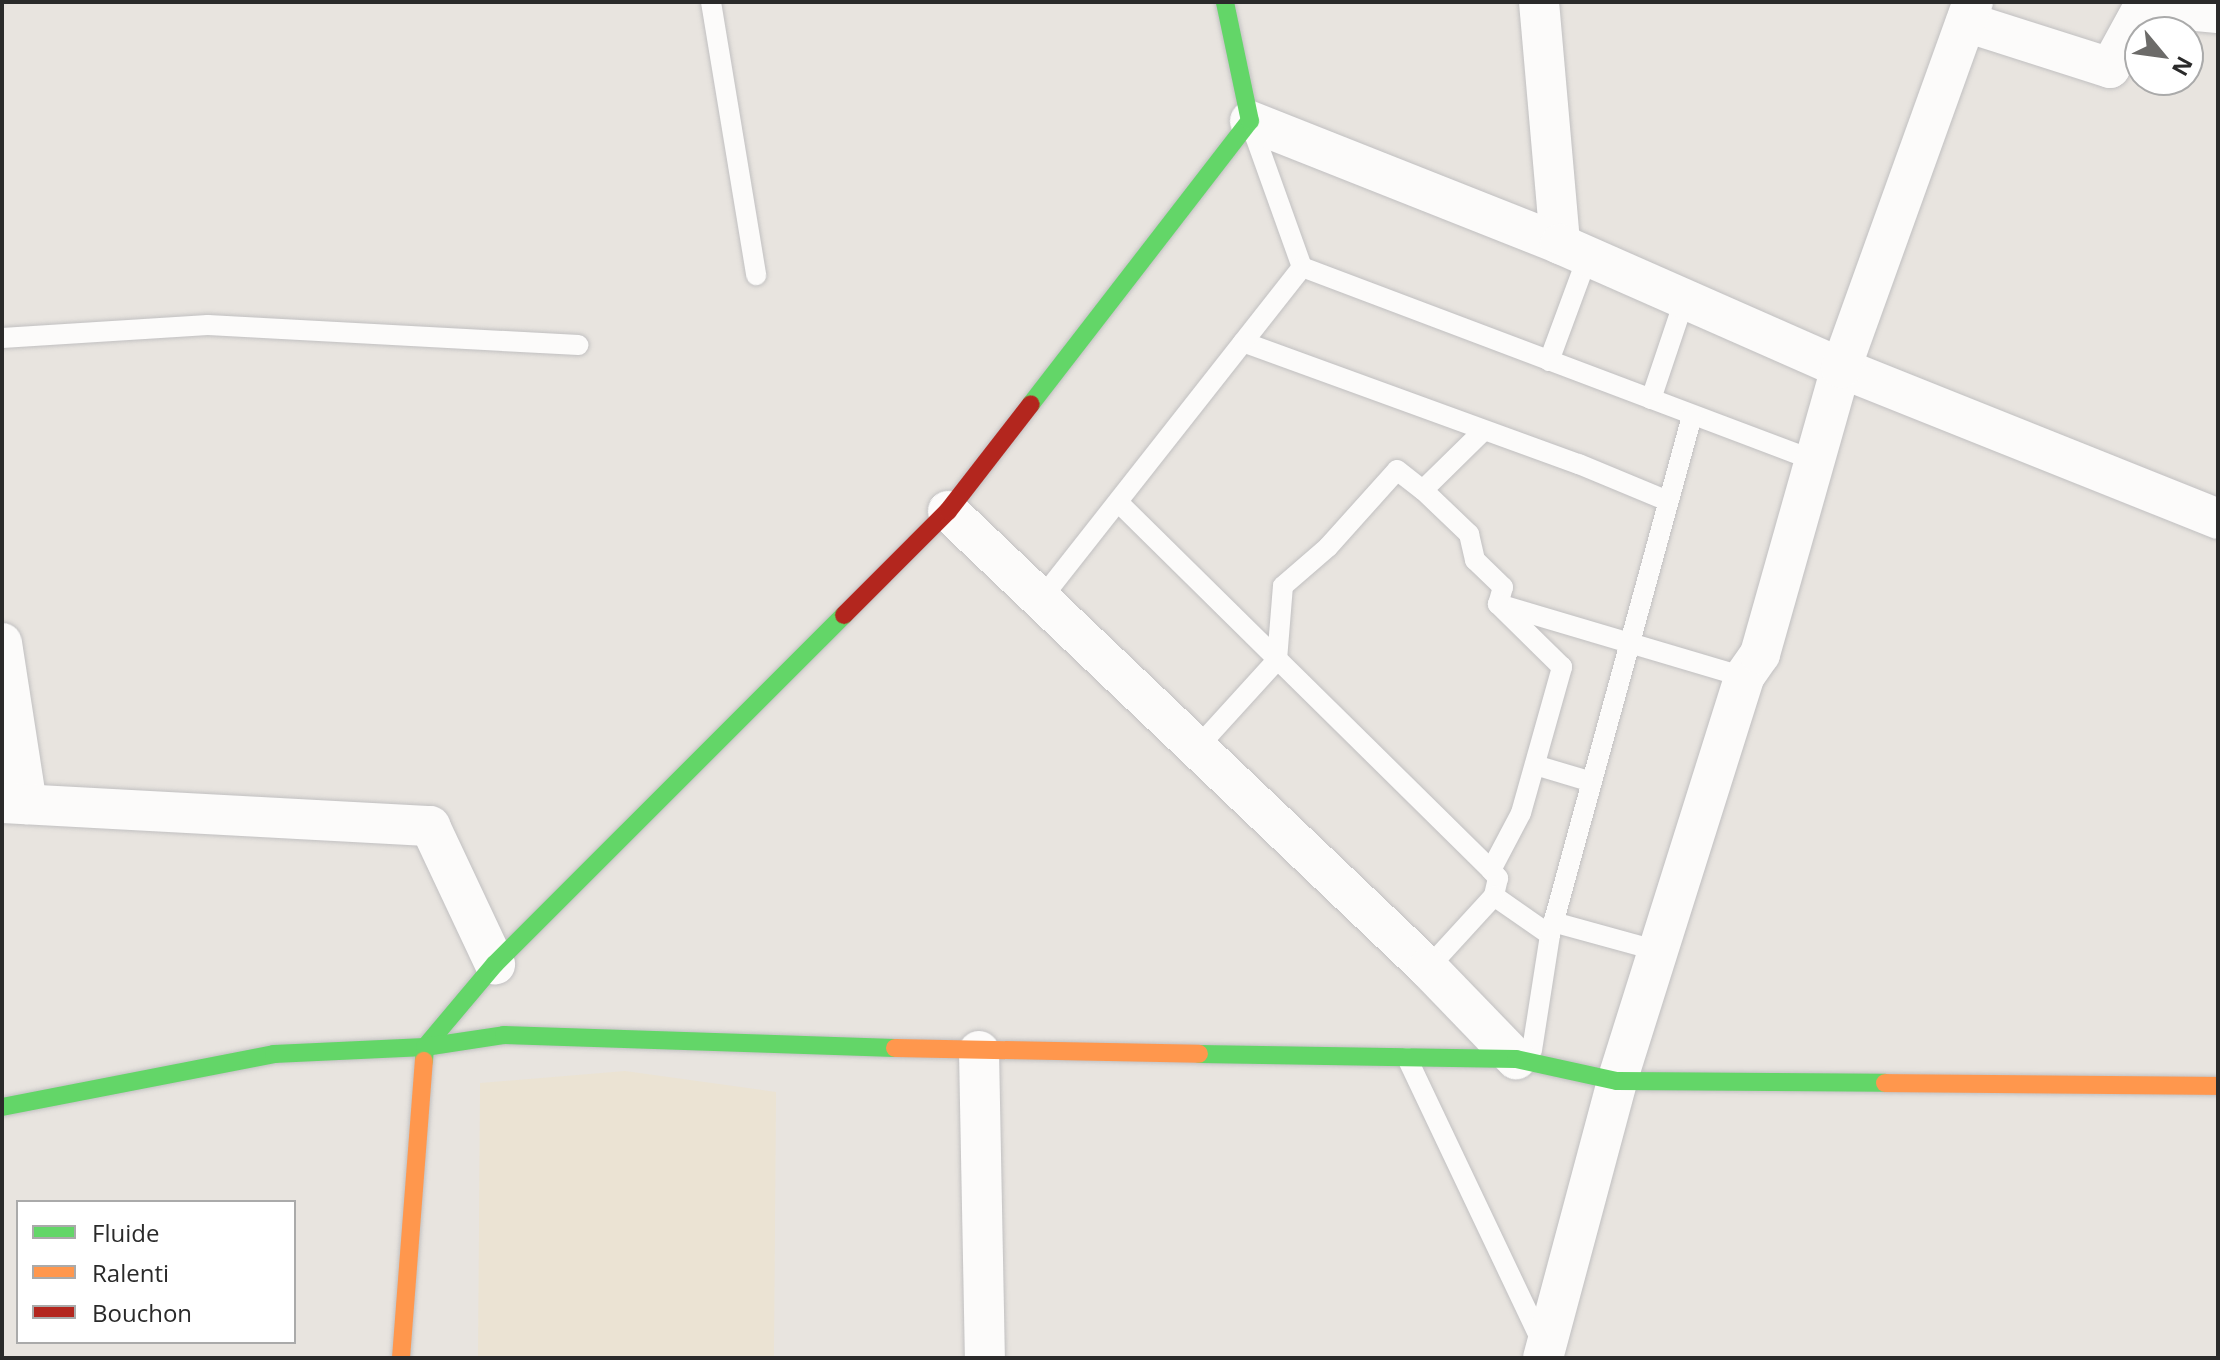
<!DOCTYPE html>
<style>
body{margin:0}
#map{position:relative;width:2220px;height:1360px;overflow:hidden;background:#e8e4df;font-family:"Open Sans",sans-serif}
div>[style]{position:absolute}
[style*='--x']{left:calc(var(--x)*1px);top:calc(var(--y)*1px);width:calc(var(--w)*1px);rotate:calc(var(--a)*1deg)}
.education>*{inset:0;background:#ebe3d3}
.roads{filter:drop-shadow(0 0 2px #c1c0c1) drop-shadow(0 0 2px #c1c0c1)}
.lane>*{height:20px;margin:-10px;padding:0 10px;transform-origin:10px;border-radius:10px;background:#fcfbfa}
.street>*{height:40px;margin:-20px;padding:0 20px;transform-origin:20px;border-radius:20px;background:#fcfbfa}
.fast>*{height:18px;margin:-9px;padding:0 9px;transform-origin:9px;border-radius:9px;background:#63d668}
.slow>*{height:18px;margin:-9px;padding:0 9px;transform-origin:9px;border-radius:9px;background:#ff974d}
.jam>*{height:18px;margin:-9px;padding:0 9px;transform-origin:9px;border-radius:9px;background:#b3261e}
span{translate:-50% -50%;white-space:nowrap;text-align:center;line-height:1.15;-webkit-text-stroke:8px #fff;paint-order:stroke}
.frame{position:absolute;inset:0;border:4px solid #2a2a2a;pointer-events:none}
.legend{position:absolute;left:16px;top:1200px;width:280px;height:144px;box-sizing:border-box;background:#fff;border:2px solid #aaa;margin:0;padding:10px 14px;list-style:none;font-size:24px;color:#2a2a2a}
.legend li{display:flex;align-items:center;gap:16px;height:40px}
.legend b{width:40px;border:2px solid #aaa}
.north{position:absolute;left:2124px;top:16px;width:80px;height:80px;box-sizing:border-box;background:#fff;border:2px solid #aaa;border-radius:50%;rotate:119deg;font-size:22px;font-weight:700;line-height:32px;text-align:center;color:#2a2a2a}
.north::after{content:'';display:block;margin:auto;width:28px;height:36px;background:#6c6b69;clip-path:polygon(50% 0,100% 100%,50% 72%,0 100%)}
</style>
<div id="map">
<div class="education">
<i style="clip-path:polygon(625px 1071px,776px 1092px,774px 1358px,478px 1358px,480px 1083px)"></i>
</div>
<div class="roads">
<div class="lane">
<i style="--x:711;--y:2;--w:277;--a:80.6"></i>
<i style="--x:1250;--y:122;--w:154;--a:70.3"></i>
<i style="--x:1302;--y:267;--w:546;--a:20.69"></i>
<i style="--x:2;--y:338;--w:206;--a:-3.6"></i>
<i style="--x:208;--y:325;--w:371;--a:3.1"></i>
<i style="--x:1243;--y:342;--w:357;--a:20"></i>
<i style="--x:1579;--y:464;--w:96;--a:22.6"></i>
<i style="--x:1549;--y:361;--w:110;--a:-69.7"></i>
<i style="--x:1651;--y:399;--w:103;--a:-71.4"></i>
<i style="--x:1423;--y:490;--w:64;--a:43.7"></i>
<i style="--x:1469;--y:534;--w:27;--a:77"></i>
<i style="--x:1475;--y:560;--w:39;--a:44"></i>
<i style="--x:1503;--y:587;--w:18;--a:106"></i>
<i style="--x:1498;--y:604;--w:257;--a:16.5"></i>
<i style="--x:1118;--y:502;--w:524;--a:44.61"></i>
<i style="--x:1491;--y:870;--w:11;--a:49"></i>
<i style="--x:1498;--y:878;--w:18;--a:103"></i>
<i style="--x:1494;--y:896;--w:68;--a:34.9"></i>
<i style="--x:1041;--y:599;--w:422;--a:-51.8"></i>
<i style="--x:1197;--y:748;--w:119;--a:-47.7"></i>
<i style="--x:1277;--y:660;--w:74;--a:-85.4"></i>
<i style="--x:1283;--y:586;--w:60;--a:-40.9"></i>
<i style="--x:1328;--y:547;--w:103;--a:-48.1"></i>
<i style="--x:1397;--y:470;--w:33;--a:38"></i>
<i style="--x:1423;--y:490;--w:83;--a:-44.5"></i>
<i style="--x:1535;--y:765;--w:59;--a:16.6"></i>
<i style="--x:1491;--y:870;--w:64;--a:-62.2"></i>
<i style="--x:1521;--y:813;--w:152;--a:-74.3"></i>
<i style="--x:1562;--y:667;--w:90;--a:-135.5"></i>
<i style="--x:1553;--y:922;--w:109;--a:15.4"></i>
<i style="--x:1428;--y:968;--w:98;--a:-47.5"></i>
<i style="--x:1407;--y:1058;--w:317;--a:64.6"></i>
<i style="--x:1517;--y:1059;--w:17;--a:-31"></i>
<i style="--x:1532;--y:1050;--w:116;--a:-81.1"></i>
<i style="--x:1550;--y:935;--w:538;--a:-74.7"></i>
</div>
<div class="street">
<i style="--x:1539;--y:2;--w:243;--a:85"></i>
<i style="--x:1966;--y:22;--w:151;--a:17.7"></i>
<i style="--x:2110;--y:68;--w:71;--a:-61.3"></i>
<i style="--x:2144;--y:6;--w:74;--a:5.4"></i>
<i style="--x:1250;--y:121;--w:334;--a:21.6"></i>
<i style="--x:1560;--y:244;--w:307;--a:23.8"></i>
<i style="--x:1841;--y:368;--w:406;--a:21.8"></i>
<i style="--x:948;--y:511;--w:663;--a:43.59"></i>
<i style="--x:1428;--y:968;--w:127;--a:46"></i>
<i style="--x:2;--y:643;--w:163;--a:81.2"></i>
<i style="--x:2;--y:803;--w:429;--a:3.1"></i>
<i style="--x:430;--y:826;--w:153;--a:64.8"></i>
<i style="--x:979;--y:1051;--w:307;--a:88.9"></i>
<i style="--x:1543;--y:1358;--w:287;--a:-75"></i>
<i style="--x:1617;--y:1081;--w:423;--a:-72.5"></i>
<i style="--x:1744;--y:677;--w:28;--a:-55"></i>
<i style="--x:1760;--y:654;--w:297;--a:-74.2"></i>
<i style="--x:1841;--y:368;--w:389;--a:-70.2"></i>
</div>
<div class="fast">
<i style="--x:1031;--y:404;--w:358;--a:-52.3"></i>
<i style="--x:1250;--y:121;--w:122;--a:-101.9"></i>
<i style="--x:1199;--y:1054;--w:317;--a:0.9"></i>
<i style="--x:1516;--y:1059;--w:103;--a:12.3"></i>
<i style="--x:1617;--y:1081;--w:268;--a:0.4"></i>
<i style="--x:424;--y:1061;--w:14;--a:-86"></i>
<i style="--x:425;--y:1047;--w:109;--a:-49.9"></i>
<i style="--x:495;--y:964;--w:494;--a:-45"></i>
<i style="--x:2;--y:1107;--w:277;--a:-11"></i>
<i style="--x:274;--y:1054;--w:151;--a:-2.7"></i>
<i style="--x:425;--y:1047;--w:80;--a:-8.6"></i>
<i style="--x:504;--y:1035;--w:391;--a:1.9"></i>
</div>
<div class="slow">
<i style="--x:895;--y:1048;--w:304;--a:1.1"></i>
<i style="--x:1885;--y:1083;--w:333;--a:0.5"></i>
<i style="--x:401;--y:1358;--w:298;--a:-85.6"></i>
</div>
<div class="jam">
<i style="--x:844;--y:615;--w:147;--a:-45"></i>
<i style="--x:948;--y:511;--w:135;--a:-52.2"></i>
</div>
</div>
<div class="frame"></div>
<ul class="legend">
<li><b style="height:10px;background:#63d668"></b>Fluide</li>
<li><b style="height:10px;background:#ff974d"></b>Ralenti</li>
<li><b style="height:10px;background:#b3261e"></b>Bouchon</li>
</ul>
<div class="north">N</div>
</div>
